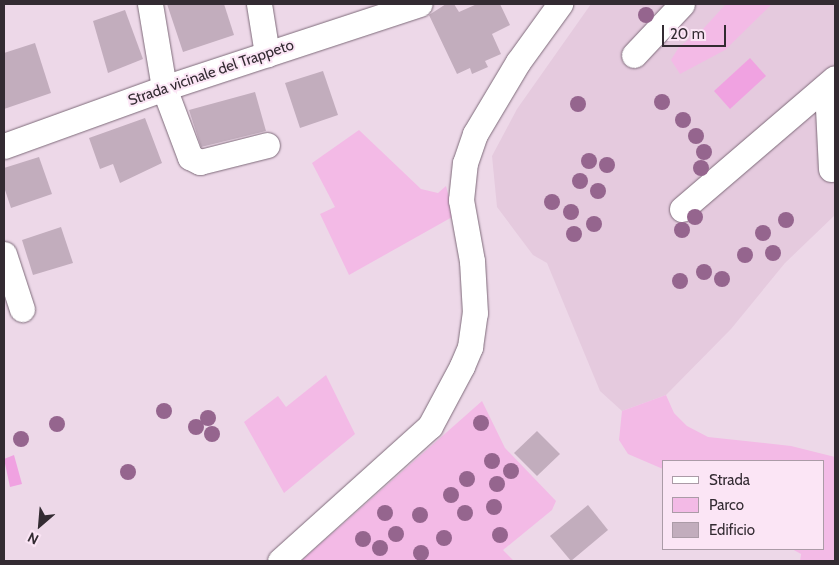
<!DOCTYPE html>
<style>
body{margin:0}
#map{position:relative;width:839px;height:565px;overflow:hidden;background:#edd8e8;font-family:Cabin,sans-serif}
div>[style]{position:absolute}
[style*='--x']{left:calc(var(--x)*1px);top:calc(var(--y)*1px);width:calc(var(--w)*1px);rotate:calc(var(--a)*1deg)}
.built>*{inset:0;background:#e5cade}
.green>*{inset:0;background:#f3bae6}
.water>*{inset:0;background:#f0a2e1}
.building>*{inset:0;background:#c2adbd}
.roads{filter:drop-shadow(0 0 1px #7e6b7a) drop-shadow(0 0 1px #7e6b7a)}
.minor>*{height:25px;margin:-12.5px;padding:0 12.5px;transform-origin:12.5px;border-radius:12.5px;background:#fff}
.trees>*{width:16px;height:16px;margin:-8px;border-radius:50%;background:#95658e}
span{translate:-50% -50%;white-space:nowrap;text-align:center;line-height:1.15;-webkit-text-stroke:4px #fbe5f5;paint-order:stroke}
.street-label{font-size:15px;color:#332b32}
.frame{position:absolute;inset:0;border:5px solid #332b32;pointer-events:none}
.legend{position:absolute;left:662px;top:460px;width:162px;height:90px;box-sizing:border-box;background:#fbe5f5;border:1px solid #ab9ba7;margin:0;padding:6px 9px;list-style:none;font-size:15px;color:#332b32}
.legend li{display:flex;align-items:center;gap:10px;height:25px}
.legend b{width:25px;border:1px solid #ab9ba7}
.north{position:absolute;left:15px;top:500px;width:50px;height:50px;-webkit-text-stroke:4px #fbe5f5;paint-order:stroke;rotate:207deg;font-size:14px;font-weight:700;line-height:20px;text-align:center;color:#332b32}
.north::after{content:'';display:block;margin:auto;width:18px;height:22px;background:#332b32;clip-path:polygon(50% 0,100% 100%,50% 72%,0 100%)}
.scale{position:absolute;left:662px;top:25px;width:64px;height:22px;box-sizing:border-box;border:2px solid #332b32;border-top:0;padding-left:6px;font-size:15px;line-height:18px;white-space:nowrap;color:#332b32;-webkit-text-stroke:4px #fbe5f5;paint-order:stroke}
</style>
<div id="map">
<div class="built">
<i style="clip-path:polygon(591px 4px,835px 4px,835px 215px,785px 263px,731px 329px,666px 395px,622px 411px,600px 391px,547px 263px,533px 255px,497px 207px,492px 156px,517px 109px)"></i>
</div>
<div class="green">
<i style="clip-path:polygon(726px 4px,772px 4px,725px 50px,680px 74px,671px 60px,679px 47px,703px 29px)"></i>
<i style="clip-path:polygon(359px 130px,421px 189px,438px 193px,446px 186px,454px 216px,349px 275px,320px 214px,335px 207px,312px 163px)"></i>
<i style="clip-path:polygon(326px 375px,355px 434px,284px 493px,244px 422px,278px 396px,286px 407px)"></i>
<i style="clip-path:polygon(666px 395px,674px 413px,687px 426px,708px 437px,791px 446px,835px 457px,835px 561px,800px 561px,801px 554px,792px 549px,823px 549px,823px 461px,663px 461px,663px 469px,628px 454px,619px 440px,622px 411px)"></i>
<i style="clip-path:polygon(482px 401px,505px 448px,556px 501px,552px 510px,503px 550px,514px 561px,301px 561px)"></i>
</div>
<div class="water">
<i style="clip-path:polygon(750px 58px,766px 76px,730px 109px,714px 91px)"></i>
<i style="clip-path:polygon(14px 455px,22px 484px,10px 487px,4px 459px)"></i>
</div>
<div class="building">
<i style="clip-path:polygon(167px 4px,224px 4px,234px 35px,183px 52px)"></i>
<i style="clip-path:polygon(446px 4px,454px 4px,459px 12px,477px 4px,500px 4px,510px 25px,492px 34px,501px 54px,485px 61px,488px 67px,472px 74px,470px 68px,457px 74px,429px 15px)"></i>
<i style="clip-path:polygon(125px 10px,143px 59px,108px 73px,93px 21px)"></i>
<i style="clip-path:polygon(35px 43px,51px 93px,4px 109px,4px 53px)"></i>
<i style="clip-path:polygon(323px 71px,338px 115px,300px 128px,285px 83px)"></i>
<i style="clip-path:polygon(255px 92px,266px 131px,201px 147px,189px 110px)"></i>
<i style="clip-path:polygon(145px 118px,162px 163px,120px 183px,113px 164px,100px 169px,89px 138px)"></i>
<i style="clip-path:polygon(39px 157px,52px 194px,11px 208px,4px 187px,4px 168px)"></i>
<i style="clip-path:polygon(61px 227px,73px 263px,33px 275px,22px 240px)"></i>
<i style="clip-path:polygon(537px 431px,560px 454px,537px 476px,514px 453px)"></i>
<i style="clip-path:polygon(588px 505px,608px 530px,571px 561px,550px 536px)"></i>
</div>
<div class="roads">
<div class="minor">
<i style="--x:150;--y:4;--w:85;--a:80.5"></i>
<i style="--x:164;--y:88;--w:74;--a:69.4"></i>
<i style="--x:190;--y:157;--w:11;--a:27"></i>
<i style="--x:200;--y:162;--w:69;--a:-14.2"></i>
<i style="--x:259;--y:4;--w:51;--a:80.9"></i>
<i style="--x:634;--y:55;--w:70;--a:-46.7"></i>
<i style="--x:4;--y:146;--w:170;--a:-19.9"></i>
<i style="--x:164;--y:88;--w:269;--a:-18.2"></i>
<i style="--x:831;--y:169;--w:61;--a:-92.8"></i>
<i style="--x:828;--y:108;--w:26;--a:-74"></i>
<i style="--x:682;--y:209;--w:201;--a:-40.6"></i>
<i style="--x:4;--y:254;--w:58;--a:71.9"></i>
<i style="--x:280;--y:561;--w:202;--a:-42"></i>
<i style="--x:430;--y:426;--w:68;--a:-61.9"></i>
<i style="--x:462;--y:366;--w:21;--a:-67"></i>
<i style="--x:470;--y:347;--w:34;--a:-82"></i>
<i style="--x:475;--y:313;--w:52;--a:-93.3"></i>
<i style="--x:472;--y:261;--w:62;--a:-100.2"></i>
<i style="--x:461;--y:200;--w:37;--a:-84"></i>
<i style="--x:465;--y:163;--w:31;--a:-71"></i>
<i style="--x:475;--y:134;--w:84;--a:-59.2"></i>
<i style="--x:518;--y:62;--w:72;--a:-54.1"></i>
</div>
</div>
<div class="trees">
<i style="left:646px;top:15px"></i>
<i style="left:662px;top:102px"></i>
<i style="left:578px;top:104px"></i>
<i style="left:683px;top:120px"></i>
<i style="left:696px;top:136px"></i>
<i style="left:704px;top:152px"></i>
<i style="left:589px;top:161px"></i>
<i style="left:607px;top:165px"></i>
<i style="left:701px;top:168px"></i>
<i style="left:580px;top:181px"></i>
<i style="left:598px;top:191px"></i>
<i style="left:552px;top:202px"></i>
<i style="left:571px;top:212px"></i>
<i style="left:695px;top:217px"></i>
<i style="left:786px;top:220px"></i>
<i style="left:594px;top:224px"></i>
<i style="left:682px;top:230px"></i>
<i style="left:763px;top:233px"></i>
<i style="left:574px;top:234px"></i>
<i style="left:773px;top:253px"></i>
<i style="left:745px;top:255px"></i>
<i style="left:704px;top:272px"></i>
<i style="left:722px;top:279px"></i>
<i style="left:680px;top:281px"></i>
<i style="left:164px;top:411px"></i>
<i style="left:208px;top:418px"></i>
<i style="left:481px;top:423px"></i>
<i style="left:57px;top:424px"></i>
<i style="left:196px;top:427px"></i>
<i style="left:212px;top:434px"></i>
<i style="left:21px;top:439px"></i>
<i style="left:492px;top:461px"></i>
<i style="left:511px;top:471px"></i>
<i style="left:128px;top:472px"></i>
<i style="left:467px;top:479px"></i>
<i style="left:497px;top:484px"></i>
<i style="left:451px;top:495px"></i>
<i style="left:494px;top:507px"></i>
<i style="left:385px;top:513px"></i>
<i style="left:465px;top:513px"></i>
<i style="left:420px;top:515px"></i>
<i style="left:396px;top:534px"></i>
<i style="left:500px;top:535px"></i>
<i style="left:444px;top:538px"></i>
<i style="left:363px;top:539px"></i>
<i style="left:380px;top:548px"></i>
<i style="left:421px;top:553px"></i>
</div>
<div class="street-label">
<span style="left:211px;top:73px;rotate:-19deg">Strada vicinale del Trappeto</span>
</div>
<div class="frame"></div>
<ul class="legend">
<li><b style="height:6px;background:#fff"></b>Strada</li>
<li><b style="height:14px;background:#f3bae6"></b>Parco</li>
<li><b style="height:14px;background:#c2adbd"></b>Edificio</li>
</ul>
<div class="north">N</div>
<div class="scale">20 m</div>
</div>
